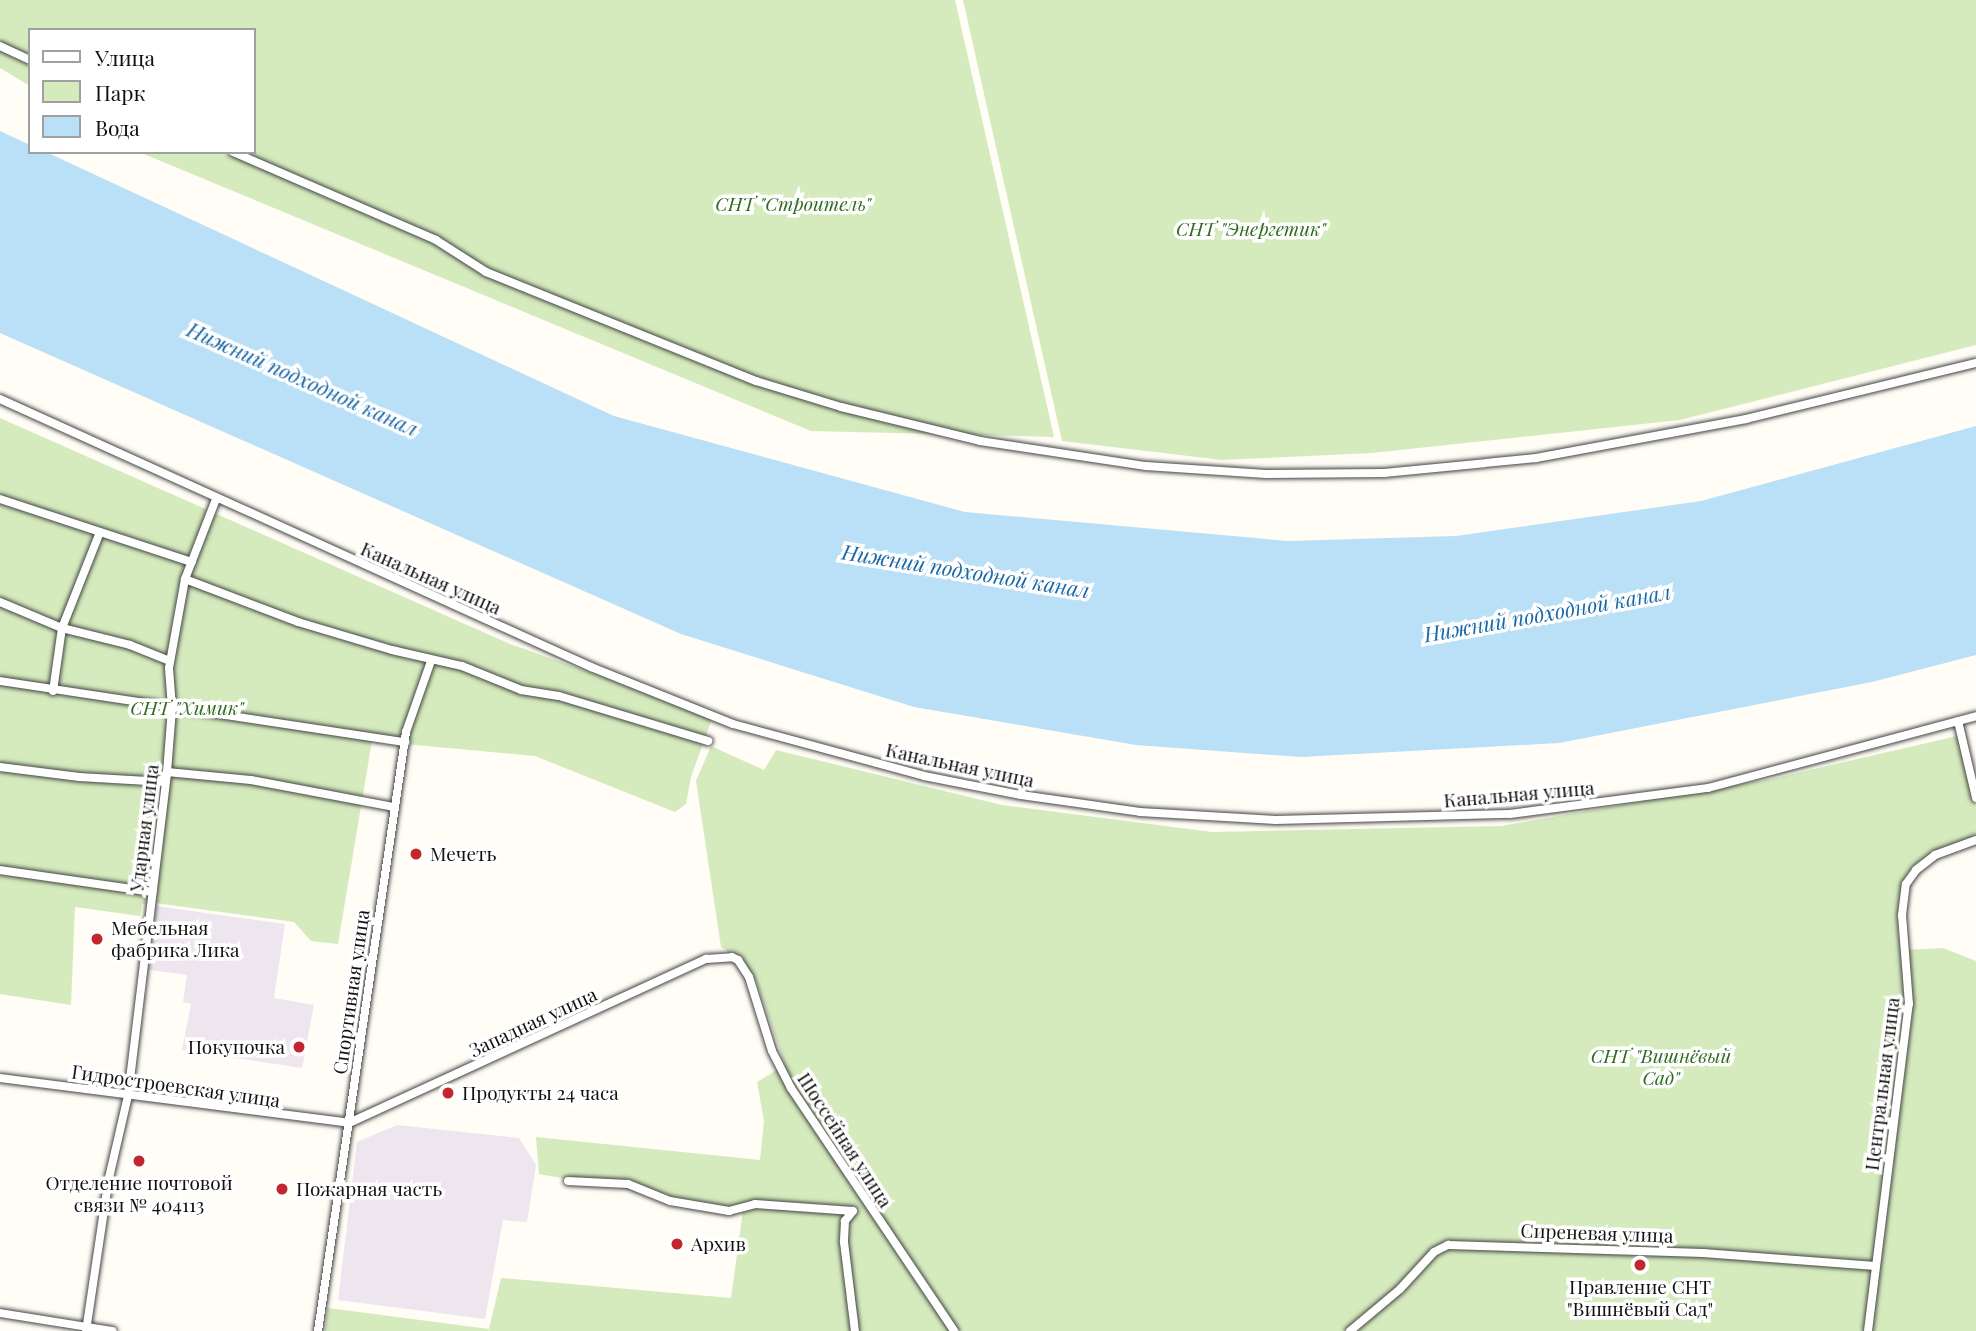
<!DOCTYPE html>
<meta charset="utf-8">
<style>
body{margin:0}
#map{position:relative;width:1976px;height:1331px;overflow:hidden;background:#fffdf5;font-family:"Playfair Display",serif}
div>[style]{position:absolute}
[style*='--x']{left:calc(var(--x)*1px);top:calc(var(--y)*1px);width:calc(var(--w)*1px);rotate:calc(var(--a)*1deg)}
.industrial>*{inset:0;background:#eee6ef}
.green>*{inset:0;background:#d5ebbd}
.water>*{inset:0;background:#b9e0f7}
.roads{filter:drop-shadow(0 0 2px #444) drop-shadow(0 0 2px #444)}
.minor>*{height:8px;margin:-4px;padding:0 4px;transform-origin:4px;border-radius:4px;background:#fff}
.dots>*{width:19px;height:19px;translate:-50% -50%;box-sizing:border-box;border:4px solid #fff;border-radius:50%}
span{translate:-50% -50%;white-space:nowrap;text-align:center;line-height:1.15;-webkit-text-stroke:7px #fff;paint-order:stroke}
.park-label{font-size:19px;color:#2f6b1f;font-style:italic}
.street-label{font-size:19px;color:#111}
.poi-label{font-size:19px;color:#111}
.left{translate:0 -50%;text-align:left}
.right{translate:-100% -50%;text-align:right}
.water-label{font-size:21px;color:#1768a6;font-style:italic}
.legend{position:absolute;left:28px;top:28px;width:228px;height:126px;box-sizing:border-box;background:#fff;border:2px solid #a0a0a0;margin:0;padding:9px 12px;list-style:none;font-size:21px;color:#111}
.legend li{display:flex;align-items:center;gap:14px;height:35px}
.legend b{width:35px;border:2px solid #a0a0a0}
</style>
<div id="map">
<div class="industrial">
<i style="clip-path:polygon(156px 906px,285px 924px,274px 998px,314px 1005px,302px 1068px,182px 1050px,191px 1004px,183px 1002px,187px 975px,149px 970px)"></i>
<i style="clip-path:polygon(397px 1125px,519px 1138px,536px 1165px,527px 1222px,503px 1220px,485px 1319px,338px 1300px,357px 1142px)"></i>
</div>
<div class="green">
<i style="clip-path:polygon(0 0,955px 0,1054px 437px,811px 431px,139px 152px,254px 152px,254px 30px,30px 30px,30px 86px,0 68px)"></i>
<i style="clip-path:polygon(963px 0,1976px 0,1976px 345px,1680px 420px,1372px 453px,1222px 460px,1062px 441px)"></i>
<i style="clip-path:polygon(0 418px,510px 644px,713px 716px,691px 777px,686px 804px,675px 812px,535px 756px,372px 741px,338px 944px,311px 941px,294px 922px,155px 903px,142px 904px,140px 916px,75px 907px,71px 1005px,0 994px)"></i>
<i style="clip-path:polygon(1957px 736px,1976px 807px,1976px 842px,1931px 858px,1906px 878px,1897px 916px,1900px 950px,1943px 948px,1976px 961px,1976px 1331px,325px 1331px,328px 1308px,489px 1329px,501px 1278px,731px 1298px,743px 1210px,539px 1174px,536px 1137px,760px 1160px,764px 1121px,757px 1082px,785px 1065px,756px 980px,746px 964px,721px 947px,696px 781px,711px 746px,764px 770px,776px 750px,1002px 805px,1212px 832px,1501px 826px,1771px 779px)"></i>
</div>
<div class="water">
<i style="clip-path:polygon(0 131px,30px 145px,30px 152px,46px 152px,614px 416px,965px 512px,1288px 541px,1456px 536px,1701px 501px,1976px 426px,1976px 655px,1872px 682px,1559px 743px,1301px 757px,1136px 745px,914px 707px,681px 634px,0 333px)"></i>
</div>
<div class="roads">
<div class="minor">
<i style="--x:0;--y:46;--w:33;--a:25"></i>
<i style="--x:233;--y:152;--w:221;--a:23.4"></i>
<i style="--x:436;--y:240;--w:59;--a:32.6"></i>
<i style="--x:486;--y:272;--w:291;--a:22"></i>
<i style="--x:756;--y:381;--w:89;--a:17"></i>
<i style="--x:841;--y:407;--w:143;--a:13.7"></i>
<i style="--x:980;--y:441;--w:168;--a:8.6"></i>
<i style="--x:1146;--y:466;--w:120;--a:3.8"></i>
<i style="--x:1266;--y:474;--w:118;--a:-0.5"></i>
<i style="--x:1384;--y:473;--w:153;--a:-5.6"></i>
<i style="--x:1536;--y:458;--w:214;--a:-10.5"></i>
<i style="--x:1746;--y:419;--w:237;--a:-13.7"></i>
<i style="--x:0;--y:399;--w:649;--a:24.39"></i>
<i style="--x:591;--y:667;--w:153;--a:21.9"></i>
<i style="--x:733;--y:724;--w:198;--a:15.2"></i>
<i style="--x:924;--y:776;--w:99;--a:11.1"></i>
<i style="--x:1021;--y:795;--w:120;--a:8.1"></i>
<i style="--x:1140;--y:812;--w:136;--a:3.4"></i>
<i style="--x:1276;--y:820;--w:234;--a:-1.5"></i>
<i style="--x:1510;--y:814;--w:200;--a:-7.5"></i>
<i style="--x:1708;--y:788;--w:278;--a:-15"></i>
<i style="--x:0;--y:499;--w:202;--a:18.2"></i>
<i style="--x:185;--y:579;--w:121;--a:20.8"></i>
<i style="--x:298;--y:622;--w:98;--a:16.6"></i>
<i style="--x:392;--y:650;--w:72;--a:12.9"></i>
<i style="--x:462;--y:666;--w:64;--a:22.1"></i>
<i style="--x:521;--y:690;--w:38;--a:9"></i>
<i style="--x:559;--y:696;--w:156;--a:16.8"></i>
<i style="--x:0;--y:602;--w:67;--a:22.8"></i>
<i style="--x:62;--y:628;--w:70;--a:14"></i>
<i style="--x:130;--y:645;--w:43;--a:21.8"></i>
<i style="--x:0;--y:681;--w:410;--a:8.6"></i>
<i style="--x:53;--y:691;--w:64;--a:-81.9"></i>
<i style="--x:62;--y:628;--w:103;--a:-68.4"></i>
<i style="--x:1958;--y:721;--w:79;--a:76.8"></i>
<i style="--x:0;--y:767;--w:80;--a:7.2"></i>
<i style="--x:79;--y:777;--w:86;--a:3.3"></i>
<i style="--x:167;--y:772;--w:84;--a:5.4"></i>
<i style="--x:251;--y:780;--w:146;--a:10.7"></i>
<i style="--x:0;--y:870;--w:154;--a:8.2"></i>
<i style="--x:0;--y:1078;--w:352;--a:7.3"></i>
<i style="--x:349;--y:1123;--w:393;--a:-24.7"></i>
<i style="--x:706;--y:959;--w:26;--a:-4"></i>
<i style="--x:732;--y:957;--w:7;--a:27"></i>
<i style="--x:738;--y:960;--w:20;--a:57"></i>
<i style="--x:749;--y:977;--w:77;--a:72.7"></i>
<i style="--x:772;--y:1051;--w:42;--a:62.8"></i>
<i style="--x:791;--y:1088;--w:293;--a:56.1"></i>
<i style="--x:568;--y:1181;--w:60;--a:2.9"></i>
<i style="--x:628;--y:1184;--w:45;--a:22"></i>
<i style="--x:670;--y:1201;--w:60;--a:9.6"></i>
<i style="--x:729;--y:1211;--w:27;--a:-15"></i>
<i style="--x:755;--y:1204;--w:98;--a:4.1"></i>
<i style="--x:853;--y:1211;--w:13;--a:129"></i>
<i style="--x:845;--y:1221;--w:21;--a:93"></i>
<i style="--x:844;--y:1242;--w:90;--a:83"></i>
<i style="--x:0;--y:1313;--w:114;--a:9.1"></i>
<i style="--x:86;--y:1331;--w:155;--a:-81.5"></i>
<i style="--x:109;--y:1178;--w:84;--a:-77"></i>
<i style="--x:128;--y:1096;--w:326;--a:-83.1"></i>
<i style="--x:167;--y:772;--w:64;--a:-85.5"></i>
<i style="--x:172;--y:708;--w:40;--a:-94.3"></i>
<i style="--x:169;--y:668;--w:90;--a:-79.8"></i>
<i style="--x:185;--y:579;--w:86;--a:-68.8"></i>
<i style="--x:318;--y:1331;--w:605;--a:-81.64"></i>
<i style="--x:406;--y:732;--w:75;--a:-70.6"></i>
<i style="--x:1350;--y:1331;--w:65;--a:-40"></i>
<i style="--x:1400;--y:1289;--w:50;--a:-47.4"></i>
<i style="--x:1434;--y:1252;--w:16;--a:-27"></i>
<i style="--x:1448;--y:1245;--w:255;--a:1.8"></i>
<i style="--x:1703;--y:1253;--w:173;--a:4.3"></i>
<i style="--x:1868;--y:1331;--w:330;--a:-82.9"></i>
<i style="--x:1909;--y:1004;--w:89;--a:-94.5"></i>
<i style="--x:1902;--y:915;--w:31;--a:-83"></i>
<i style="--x:1906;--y:884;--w:17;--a:-54"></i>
<i style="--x:1916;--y:870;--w:24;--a:-38"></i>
<i style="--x:1935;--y:855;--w:44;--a:-20.1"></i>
</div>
</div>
<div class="dots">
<i style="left:416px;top:854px;background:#c4262e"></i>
<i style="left:97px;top:939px;background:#c4262e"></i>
<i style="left:299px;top:1047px;background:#c4262e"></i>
<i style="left:448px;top:1093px;background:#c4262e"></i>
<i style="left:139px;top:1161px;background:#c4262e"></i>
<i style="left:282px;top:1189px;background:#c4262e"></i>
<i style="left:677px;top:1244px;background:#c4262e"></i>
<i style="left:1640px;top:1265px;background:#c4262e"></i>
</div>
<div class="park-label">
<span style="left:793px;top:204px">СНТ "Строитель"</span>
<span style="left:1251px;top:229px">СНТ "Энергетик"</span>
<span style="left:187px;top:708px">СНТ "Химик"</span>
<span style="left:1661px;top:1067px">СНТ "Вишнёвый<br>Сад"</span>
</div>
<div class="street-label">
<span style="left:431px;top:578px;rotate:24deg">Канальная улица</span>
<span style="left:960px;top:765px;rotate:12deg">Канальная улица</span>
<span style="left:1519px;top:794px;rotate:-5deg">Канальная улица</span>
<span style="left:144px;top:828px;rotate:-83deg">Ударная улица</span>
<span style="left:351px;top:992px;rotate:-82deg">Спортивная улица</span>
<span style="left:533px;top:1022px;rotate:-25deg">Западная улица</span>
<span style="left:1882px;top:1084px;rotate:-83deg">Центральная улица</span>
<span style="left:176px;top:1086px;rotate:8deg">Гидростроевская улица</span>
<span style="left:845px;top:1140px;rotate:57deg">Шоссейная улица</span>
<span style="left:1597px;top:1233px;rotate:2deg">Сиреневая улица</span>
</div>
<div class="poi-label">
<span class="left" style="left:430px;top:854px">Мечеть</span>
<span class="left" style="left:111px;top:939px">Мебельная<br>фабрика Лика</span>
<span class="right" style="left:285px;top:1047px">Покупочка</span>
<span class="left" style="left:462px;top:1093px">Продукты 24 часа</span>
<span style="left:139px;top:1194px">Отделение почтовой<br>связи № 404113</span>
<span class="left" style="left:296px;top:1189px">Пожарная часть</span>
<span class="left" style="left:691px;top:1244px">Архив</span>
<span style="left:1640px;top:1298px">Правление СНТ<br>"Вишнёвый Сад"</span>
</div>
<div class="water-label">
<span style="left:303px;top:378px;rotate:24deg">Нижний подходной канал</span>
<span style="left:966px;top:570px;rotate:9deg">Нижний подходной канал</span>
<span style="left:1547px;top:612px;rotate:-10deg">Нижний подходной канал</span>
</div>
<ul class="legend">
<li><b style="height:9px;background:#fff"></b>Улица</li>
<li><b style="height:19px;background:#d5ebbd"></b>Парк</li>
<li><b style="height:19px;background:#b9e0f7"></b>Вода</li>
</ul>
</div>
